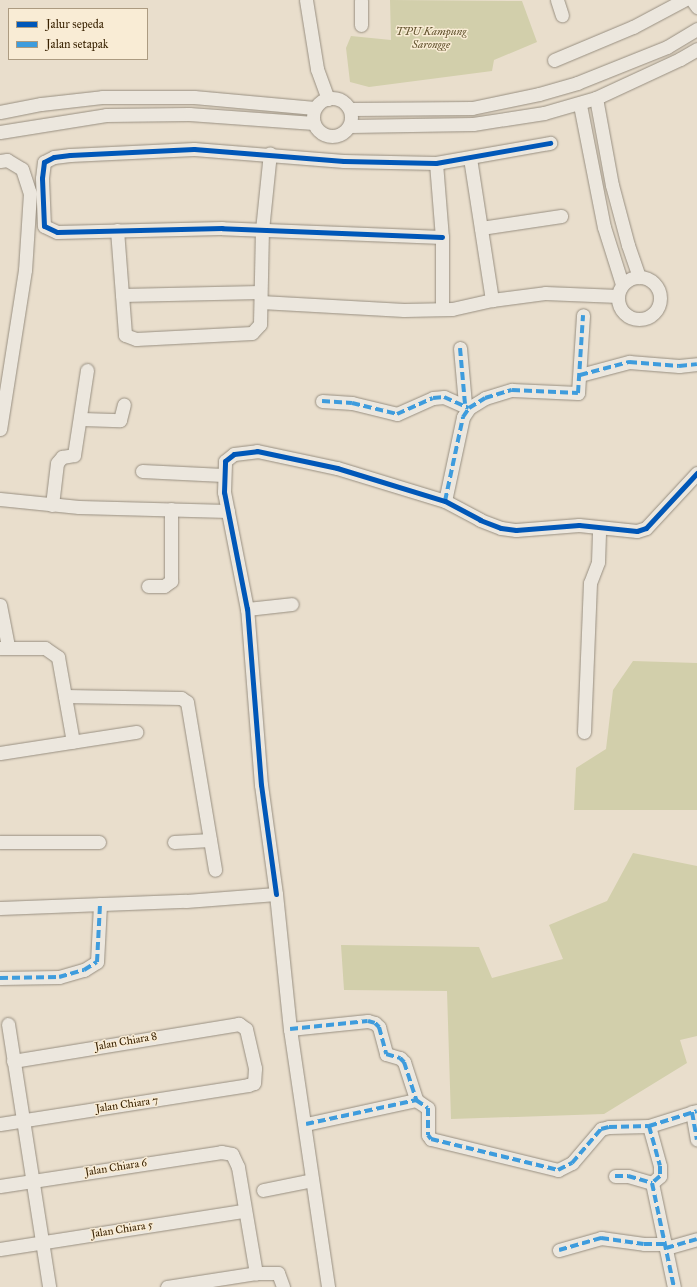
<!DOCTYPE html>
<style>
body{margin:0}
#map{position:relative;width:697px;height:1287px;overflow:hidden;background:#e9decc;font-family:"IM FELL Great Primer",serif}
div>[style]{position:absolute}
[style*='--x']{left:calc(var(--x)*1px);top:calc(var(--y)*1px);width:calc(var(--w)*1px);rotate:calc(var(--a)*1deg)}
.green>*{inset:0;background:#d2cfab}
.roads{filter:drop-shadow(0 0 1px #988f81) drop-shadow(0 0 1px #988f81)}
.minor>*{height:13px;margin:-6.5px;padding:0 6.5px;transform-origin:6.5px;border-radius:6.5px;background:#ece7de}
.minor>.ring{margin:-6.5px;padding:0;box-sizing:content-box;background:none;border:13px solid #ece7de;border-radius:50%}
.quiet>*{height:4px;margin-top:-2px;transform-origin:0;background:repeating-linear-gradient(90deg,#3e9cdd 0 8px,transparent 0 12px)}
.cycleway>*{height:5px;margin:-2.5px;padding:0 2.5px;transform-origin:2.5px;border-radius:2.5px;background:#0057b8}
span{translate:-50% -50%;white-space:nowrap;text-align:center;line-height:1.15;-webkit-text-stroke:3px #f9ecd5;paint-order:stroke}
.park-label{font-size:11px;color:#61522d;font-style:italic}
.street-label{font-size:11px;color:#392202}
.legend{position:absolute;left:8px;top:8px;width:140px;height:52px;box-sizing:border-box;background:#f9ecd5;border:1px solid #ac9b81;margin:0;padding:5px 7px;list-style:none;font-size:12px;color:#392202}
.legend li{display:flex;align-items:center;gap:8px;height:20px}
.legend b{width:20px;border:1px solid #ac9b81}
</style>
<div id="map">
<div class="green">
<i style="clip-path:polygon(390px 0,522px 1px,537px 42px,494px 60px,492px 71px,369px 87px,350px 82px,346px 48px,351px 36px,391px 40px)"></i>
<i style="clip-path:polygon(633px 661px,697px 663px,697px 810px,574px 810px,576px 768px,606px 749px,613px 690px)"></i>
<i style="clip-path:polygon(633px 853px,697px 866px,697px 1036px,680px 1040px,687px 1063px,604px 1114px,451px 1119px,447px 991px,344px 990px,341px 945px,479px 947px,492px 978px,563px 959px,549px 925px,607px 901px)"></i>
</div>
<div class="roads">
<div class="minor">
<i style="--x:306;--y:0;--w:70;--a:80.9"></i>
<i style="--x:317;--y:69;--w:32;--a:70"></i>
<i style="--x:557;--y:0;--w:16;--a:72"></i>
<i style="--x:692;--y:0;--w:9;--a:54"></i>
<i style="--x:361;--y:25;--w:25;--a:-90"></i>
<i style="--x:554;--y:60;--w:86;--a:-22.7"></i>
<i style="--x:633;--y:27;--w:58;--a:-27.9"></i>
<i class="ring" style="left:313px;top:98px;width:25px;height:25px"></i>
<i style="--x:596;--y:98;--w:88;--a:79.6"></i>
<i style="--x:612;--y:185;--w:62;--a:75.1"></i>
<i style="--x:628;--y:245;--w:34;--a:71"></i>
<i style="--x:580;--y:105;--w:124;--a:78.9"></i>
<i style="--x:604;--y:227;--w:60;--a:72.5"></i>
<i style="--x:351;--y:109;--w:121;--a:-0.5"></i>
<i style="--x:472;--y:108;--w:68;--a:-11.8"></i>
<i style="--x:539;--y:94;--w:40;--a:-16"></i>
<i style="--x:577;--y:83;--w:97;--a:-21.8"></i>
<i style="--x:667;--y:47;--w:35;--a:-31"></i>
<i style="--x:0;--y:112;--w:42;--a:-11"></i>
<i style="--x:41;--y:104;--w:61;--a:-6.5"></i>
<i style="--x:102;--y:97;--w:92;--a:0"></i>
<i style="--x:194;--y:97;--w:121;--a:5.2"></i>
<i style="--x:350;--y:126;--w:123;--a:-0.9"></i>
<i style="--x:473;--y:124;--w:72;--a:-8.8"></i>
<i style="--x:544;--y:113;--w:54;--a:-16.1"></i>
<i style="--x:596;--y:98;--w:93;--a:-24.9"></i>
<i style="--x:680;--y:59;--w:20;--a:-30"></i>
<i style="--x:0;--y:132;--w:107;--a:-9.1"></i>
<i style="--x:106;--y:115;--w:83;--a:-0.7"></i>
<i style="--x:189;--y:114;--w:125;--a:4.1"></i>
<i style="--x:470;--y:158;--w:144;--a:81.2"></i>
<i style="--x:0;--y:161;--w:7;--a:-8"></i>
<i style="--x:7;--y:160;--w:17;--a:31"></i>
<i style="--x:22;--y:169;--w:25;--a:72"></i>
<i style="--x:30;--y:193;--w:77;--a:93.7"></i>
<i style="--x:25;--y:270;--w:161;--a:98.9"></i>
<i style="--x:436;--y:163;--w:74;--a:85.4"></i>
<i style="--x:442;--y:237;--w:72;--a:90"></i>
<i style="--x:481;--y:228;--w:81;--a:-8.5"></i>
<i style="--x:117;--y:230;--w:105;--a:85.6"></i>
<i style="--x:125;--y:335;--w:12;--a:20"></i>
<i style="--x:136;--y:339;--w:116;--a:-3"></i>
<i style="--x:252;--y:333;--w:12;--a:-48"></i>
<i style="--x:260;--y:324;--w:94;--a:-88.8"></i>
<i style="--x:262;--y:230;--w:77;--a:-84.1"></i>
<i style="--x:442;--y:237;--w:220;--a:-177.7"></i>
<i style="--x:222;--y:228;--w:165;--a:178.6"></i>
<i style="--x:57;--y:232;--w:14;--a:-155"></i>
<i style="--x:44;--y:226;--w:48;--a:-92.4"></i>
<i style="--x:42;--y:178;--w:16;--a:-83"></i>
<i style="--x:44;--y:162;--w:11;--a:-27"></i>
<i style="--x:54;--y:157;--w:16;--a:-7"></i>
<i style="--x:70;--y:155;--w:124;--a:-2.8"></i>
<i style="--x:194;--y:149;--w:150;--a:4.6"></i>
<i style="--x:344;--y:161;--w:92;--a:1.2"></i>
<i style="--x:436;--y:163;--w:116;--a:-10"></i>
<i class="ring" style="left:618px;top:277px;width:29px;height:29px"></i>
<i style="--x:122;--y:295;--w:138;--a:-1.2"></i>
<i style="--x:261;--y:302;--w:143;--a:3.2"></i>
<i style="--x:404;--y:310;--w:48;--a:-1.2"></i>
<i style="--x:452;--y:309;--w:41;--a:-12.7"></i>
<i style="--x:492;--y:300;--w:53;--a:-7.5"></i>
<i style="--x:545;--y:293;--w:73;--a:2.4"></i>
<i style="--x:460;--y:348;--w:56;--a:84.9"></i>
<i style="--x:580;--y:375;--w:51;--a:-14.9"></i>
<i style="--x:629;--y:362;--w:50;--a:4.6"></i>
<i style="--x:679;--y:366;--w:18;--a:-6"></i>
<i style="--x:322;--y:401;--w:30;--a:4"></i>
<i style="--x:352;--y:403;--w:46;--a:13.7"></i>
<i style="--x:397;--y:414;--w:39;--a:-24"></i>
<i style="--x:433;--y:398;--w:11;--a:-5"></i>
<i style="--x:444;--y:397;--w:27;--a:24"></i>
<i style="--x:82;--y:419;--w:38;--a:2"></i>
<i style="--x:120;--y:420;--w:16;--a:-76"></i>
<i style="--x:142;--y:471;--w:81;--a:2.8"></i>
<i style="--x:0;--y:499;--w:79;--a:5.8"></i>
<i style="--x:79;--y:507;--w:149;--a:1.5"></i>
<i style="--x:445;--y:501;--w:86;--a:-77.9"></i>
<i style="--x:463;--y:417;--w:11;--a:-56"></i>
<i style="--x:469;--y:408;--w:19;--a:-32"></i>
<i style="--x:485;--y:398;--w:28;--a:-17"></i>
<i style="--x:512;--y:390;--w:66;--a:2.6"></i>
<i style="--x:578;--y:393;--w:78;--a:-86.3"></i>
<i style="--x:52;--y:505;--w:42;--a:-83.2"></i>
<i style="--x:57;--y:463;--w:8;--a:-50"></i>
<i style="--x:62;--y:457;--w:12;--a:-9"></i>
<i style="--x:74;--y:455;--w:86;--a:-81.3"></i>
<i style="--x:148;--y:586;--w:16;--a:0"></i>
<i style="--x:164;--y:586;--w:9;--a:-36"></i>
<i style="--x:171;--y:581;--w:72;--a:-90"></i>
<i style="--x:0;--y:605;--w:42;--a:79"></i>
<i style="--x:247;--y:609;--w:45;--a:-6.3"></i>
<i style="--x:0;--y:648;--w:45;--a:0"></i>
<i style="--x:45;--y:648;--w:16;--a:35"></i>
<i style="--x:58;--y:657;--w:86;--a:80"></i>
<i style="--x:65;--y:696;--w:116;--a:1"></i>
<i style="--x:181;--y:698;--w:7;--a:34"></i>
<i style="--x:187;--y:702;--w:170;--a:80.5"></i>
<i style="--x:584;--y:732;--w:149;--a:-87.7"></i>
<i style="--x:590;--y:583;--w:22;--a:-69"></i>
<i style="--x:598;--y:562;--w:34;--a:-88"></i>
<i style="--x:0;--y:753;--w:138;--a:-8.8"></i>
<i style="--x:0;--y:842;--w:99;--a:0"></i>
<i style="--x:174;--y:842;--w:36;--a:-3"></i>
<i style="--x:276;--y:894;--w:110;--a:-97.8"></i>
<i style="--x:261;--y:785;--w:177;--a:-94.5"></i>
<i style="--x:247;--y:609;--w:119;--a:-101.1"></i>
<i style="--x:224;--y:492;--w:31;--a:-88"></i>
<i style="--x:225;--y:461;--w:11;--a:-38"></i>
<i style="--x:234;--y:454;--w:23;--a:-7"></i>
<i style="--x:257;--y:451;--w:82;--a:12"></i>
<i style="--x:337;--y:468;--w:113;--a:17"></i>
<i style="--x:445;--y:501;--w:40;--a:28"></i>
<i style="--x:480;--y:520;--w:22;--a:21"></i>
<i style="--x:501;--y:528;--w:15;--a:8"></i>
<i style="--x:516;--y:530;--w:63;--a:-4.5"></i>
<i style="--x:579;--y:525;--w:58;--a:5.9"></i>
<i style="--x:637;--y:531;--w:9;--a:-18"></i>
<i style="--x:646;--y:528;--w:75;--a:-47.2"></i>
<i style="--x:0;--y:908;--w:186;--a:-2.2"></i>
<i style="--x:186;--y:901;--w:90;--a:-4.4"></i>
<i style="--x:276;--y:894;--w:136;--a:84.1"></i>
<i style="--x:290;--y:1029;--w:261;--a:81.6"></i>
<i style="--x:0;--y:978;--w:59;--a:-1"></i>
<i style="--x:59;--y:977;--w:26;--a:-16"></i>
<i style="--x:84;--y:970;--w:15;--a:-32"></i>
<i style="--x:97;--y:962;--w:58;--a:-87"></i>
<i style="--x:8;--y:1024;--w:266;--a:81.1"></i>
<i style="--x:290;--y:1029;--w:78;--a:-5.9"></i>
<i style="--x:368;--y:1021;--w:7;--a:16"></i>
<i style="--x:375;--y:1023;--w:6;--a:45"></i>
<i style="--x:379;--y:1027;--w:28;--a:75"></i>
<i style="--x:386;--y:1054;--w:15;--a:16"></i>
<i style="--x:400;--y:1058;--w:6;--a:45"></i>
<i style="--x:404;--y:1062;--w:40;--a:72"></i>
<i style="--x:692;--y:1112;--w:28;--a:80"></i>
<i style="--x:0;--y:1124;--w:251;--a:-8.9"></i>
<i style="--x:248;--y:1085;--w:6;--a:-18"></i>
<i style="--x:254;--y:1083;--w:15;--a:-86"></i>
<i style="--x:255;--y:1068;--w:40;--a:-103"></i>
<i style="--x:246;--y:1029;--w:9;--a:-144"></i>
<i style="--x:239;--y:1024;--w:229;--a:170.7"></i>
<i style="--x:306;--y:1124;--w:113;--a:-12.3"></i>
<i style="--x:416;--y:1100;--w:14;--a:34"></i>
<i style="--x:428;--y:1108;--w:27;--a:90"></i>
<i style="--x:428;--y:1135;--w:5;--a:53"></i>
<i style="--x:431;--y:1139;--w:131;--a:13.7"></i>
<i style="--x:558;--y:1170;--w:16;--a:-27"></i>
<i style="--x:572;--y:1163;--w:45;--a:-49.5"></i>
<i style="--x:601;--y:1129;--w:8;--a:-14"></i>
<i style="--x:609;--y:1127;--w:40;--a:-1.4"></i>
<i style="--x:649;--y:1126;--w:50;--a:-17.4"></i>
<i style="--x:649;--y:1126;--w:41;--a:74.6"></i>
<i style="--x:660;--y:1166;--w:10;--a:90"></i>
<i style="--x:660;--y:1176;--w:11;--a:139"></i>
<i style="--x:652;--y:1183;--w:106;--a:78.1"></i>
<i style="--x:615;--y:1176;--w:13;--a:0"></i>
<i style="--x:628;--y:1176;--w:25;--a:16"></i>
<i style="--x:0;--y:1186;--w:224;--a:-8.7"></i>
<i style="--x:221;--y:1152;--w:11;--a:10"></i>
<i style="--x:232;--y:1154;--w:14;--a:65"></i>
<i style="--x:238;--y:1167;--w:108;--a:80.4"></i>
<i style="--x:256;--y:1273;--w:22;--a:0"></i>
<i style="--x:278;--y:1273;--w:15;--a:70"></i>
<i style="--x:263;--y:1190;--w:50;--a:-11.5"></i>
<i style="--x:666;--y:1248;--w:32;--a:-16"></i>
<i style="--x:0;--y:1249;--w:247;--a:-8.9"></i>
<i style="--x:559;--y:1250;--w:44;--a:-15.9"></i>
<i style="--x:601;--y:1238;--w:43;--a:7.9"></i>
<i style="--x:644;--y:1244;--w:22;--a:0"></i>
<i style="--x:167;--y:1287;--w:90;--a:-8.9"></i>
</div>
</div>
<div class="quiet">
<i style="--x:460;--y:348;--w:56;--a:84.9"></i>
<i style="--x:580;--y:375;--w:51;--a:-14.9"></i>
<i style="--x:629;--y:362;--w:50;--a:4.6"></i>
<i style="--x:679;--y:366;--w:18;--a:-6"></i>
<i style="--x:322;--y:401;--w:30;--a:4"></i>
<i style="--x:352;--y:403;--w:46;--a:13.7"></i>
<i style="--x:397;--y:414;--w:39;--a:-24"></i>
<i style="--x:433;--y:398;--w:11;--a:-5"></i>
<i style="--x:444;--y:397;--w:27;--a:24"></i>
<i style="--x:445;--y:501;--w:86;--a:-77.9"></i>
<i style="--x:463;--y:417;--w:11;--a:-56"></i>
<i style="--x:469;--y:408;--w:19;--a:-32"></i>
<i style="--x:485;--y:398;--w:28;--a:-17"></i>
<i style="--x:512;--y:390;--w:66;--a:2.6"></i>
<i style="--x:578;--y:393;--w:78;--a:-86.3"></i>
<i style="--x:0;--y:978;--w:59;--a:-1"></i>
<i style="--x:59;--y:977;--w:26;--a:-16"></i>
<i style="--x:84;--y:970;--w:15;--a:-32"></i>
<i style="--x:97;--y:962;--w:58;--a:-87"></i>
<i style="--x:290;--y:1029;--w:78;--a:-5.9"></i>
<i style="--x:368;--y:1021;--w:7;--a:16"></i>
<i style="--x:375;--y:1023;--w:6;--a:45"></i>
<i style="--x:379;--y:1027;--w:28;--a:75"></i>
<i style="--x:386;--y:1054;--w:15;--a:16"></i>
<i style="--x:400;--y:1058;--w:6;--a:45"></i>
<i style="--x:404;--y:1062;--w:40;--a:72"></i>
<i style="--x:692;--y:1112;--w:28;--a:80"></i>
<i style="--x:306;--y:1124;--w:113;--a:-12.3"></i>
<i style="--x:416;--y:1100;--w:14;--a:34"></i>
<i style="--x:428;--y:1108;--w:27;--a:90"></i>
<i style="--x:428;--y:1135;--w:5;--a:53"></i>
<i style="--x:431;--y:1139;--w:131;--a:13.7"></i>
<i style="--x:558;--y:1170;--w:16;--a:-27"></i>
<i style="--x:572;--y:1163;--w:45;--a:-49.5"></i>
<i style="--x:601;--y:1129;--w:8;--a:-14"></i>
<i style="--x:609;--y:1127;--w:40;--a:-1.4"></i>
<i style="--x:649;--y:1126;--w:50;--a:-17.4"></i>
<i style="--x:649;--y:1126;--w:41;--a:74.6"></i>
<i style="--x:660;--y:1166;--w:10;--a:90"></i>
<i style="--x:660;--y:1176;--w:11;--a:139"></i>
<i style="--x:652;--y:1183;--w:106;--a:78.1"></i>
<i style="--x:615;--y:1176;--w:13;--a:0"></i>
<i style="--x:628;--y:1176;--w:25;--a:16"></i>
<i style="--x:666;--y:1248;--w:32;--a:-16"></i>
<i style="--x:559;--y:1250;--w:44;--a:-15.9"></i>
<i style="--x:601;--y:1238;--w:43;--a:7.9"></i>
<i style="--x:644;--y:1244;--w:22;--a:0"></i>
</div>
<div class="cycleway">
<i style="--x:442;--y:237;--w:220;--a:-177.7"></i>
<i style="--x:222;--y:228;--w:165;--a:178.6"></i>
<i style="--x:57;--y:232;--w:14;--a:-155"></i>
<i style="--x:44;--y:226;--w:48;--a:-92.4"></i>
<i style="--x:42;--y:178;--w:16;--a:-83"></i>
<i style="--x:44;--y:162;--w:11;--a:-27"></i>
<i style="--x:54;--y:157;--w:16;--a:-7"></i>
<i style="--x:70;--y:155;--w:124;--a:-2.8"></i>
<i style="--x:194;--y:149;--w:150;--a:4.6"></i>
<i style="--x:344;--y:161;--w:92;--a:1.2"></i>
<i style="--x:436;--y:163;--w:116;--a:-10"></i>
<i style="--x:276;--y:894;--w:110;--a:-97.8"></i>
<i style="--x:261;--y:785;--w:177;--a:-94.5"></i>
<i style="--x:247;--y:609;--w:119;--a:-101.1"></i>
<i style="--x:224;--y:492;--w:31;--a:-88"></i>
<i style="--x:225;--y:461;--w:11;--a:-38"></i>
<i style="--x:234;--y:454;--w:23;--a:-7"></i>
<i style="--x:257;--y:451;--w:82;--a:12"></i>
<i style="--x:337;--y:468;--w:113;--a:17"></i>
<i style="--x:445;--y:501;--w:40;--a:28"></i>
<i style="--x:480;--y:520;--w:22;--a:21"></i>
<i style="--x:501;--y:528;--w:15;--a:8"></i>
<i style="--x:516;--y:530;--w:63;--a:-4.5"></i>
<i style="--x:579;--y:525;--w:58;--a:5.9"></i>
<i style="--x:637;--y:531;--w:9;--a:-18"></i>
<i style="--x:646;--y:528;--w:75;--a:-47.2"></i>
</div>
<div class="park-label">
<span style="left:431px;top:39px">TPU Kampung<br>Sarongge</span>
</div>
<div class="street-label">
<span style="left:126px;top:1042px;rotate:-10deg">Jalan Chiara 8</span>
<span style="left:127px;top:1105px;rotate:-8deg">Jalan Chiara 7</span>
<span style="left:116px;top:1168px;rotate:-9deg">Jalan Chiara 6</span>
<span style="left:122px;top:1230px;rotate:-9deg">Jalan Chiara 5</span>
</div>
<ul class="legend">
<li><b style="height:5px;background:#0057b8"></b>Jalur sepeda</li>
<li><b style="height:5px;background:#3e9cdd"></b>Jalan setapak</li>
</ul>
</div>
